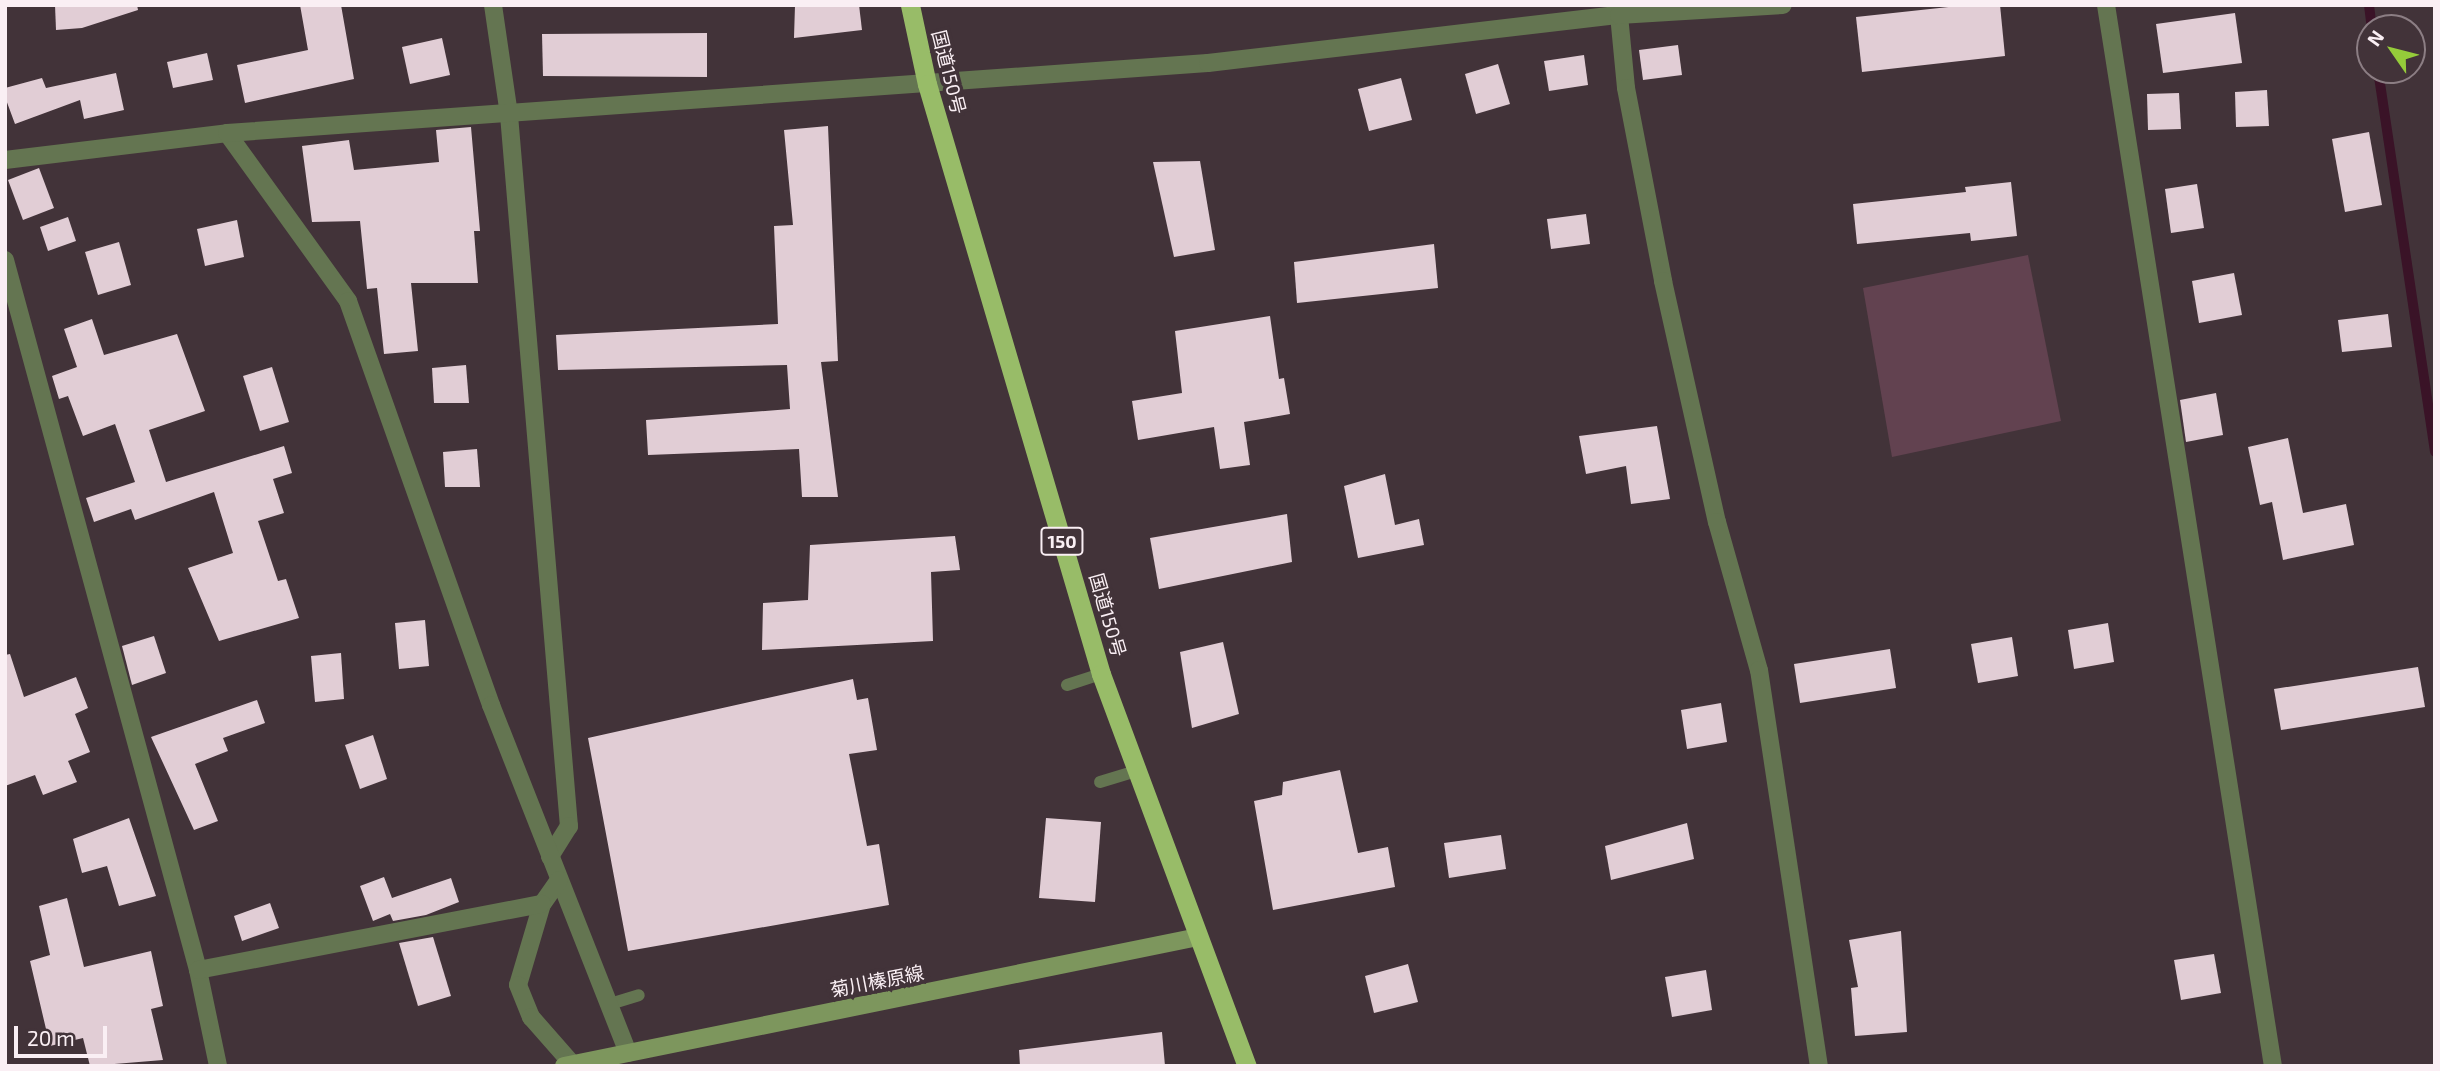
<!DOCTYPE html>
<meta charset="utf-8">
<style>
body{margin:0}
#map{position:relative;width:2440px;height:1071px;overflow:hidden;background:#423339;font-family:"Exo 2","Noto Sans JP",sans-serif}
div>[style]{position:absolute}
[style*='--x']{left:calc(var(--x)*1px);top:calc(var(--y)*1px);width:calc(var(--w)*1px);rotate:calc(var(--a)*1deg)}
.green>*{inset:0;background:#624250}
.stream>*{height:10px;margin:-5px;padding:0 5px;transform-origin:5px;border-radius:5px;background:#3a1327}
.building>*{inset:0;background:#e1cdd5}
.service>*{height:12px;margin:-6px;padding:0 6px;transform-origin:6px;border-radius:6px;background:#647551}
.minor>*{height:18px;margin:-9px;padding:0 9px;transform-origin:9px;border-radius:9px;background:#647551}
.secondary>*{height:18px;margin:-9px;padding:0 9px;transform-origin:9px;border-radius:9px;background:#7d965d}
.trunk>*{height:19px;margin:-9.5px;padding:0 9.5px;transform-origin:9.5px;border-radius:9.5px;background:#98bc68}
span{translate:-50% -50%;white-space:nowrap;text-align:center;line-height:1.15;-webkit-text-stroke:7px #423339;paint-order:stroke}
.shield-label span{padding:2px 5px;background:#423339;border:2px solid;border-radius:5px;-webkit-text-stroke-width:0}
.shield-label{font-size:18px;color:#faeff4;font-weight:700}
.street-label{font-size:19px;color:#faeff4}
.frame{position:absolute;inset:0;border:7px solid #faeff4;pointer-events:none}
.north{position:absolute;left:2356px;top:14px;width:70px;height:70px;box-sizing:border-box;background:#423339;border:2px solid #8c7e84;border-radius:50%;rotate:305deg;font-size:19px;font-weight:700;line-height:28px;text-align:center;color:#faeff4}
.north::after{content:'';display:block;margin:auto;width:24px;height:32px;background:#95cc3a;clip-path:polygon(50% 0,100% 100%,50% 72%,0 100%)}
.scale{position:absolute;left:14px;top:1026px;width:93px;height:32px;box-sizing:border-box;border:4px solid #faeff4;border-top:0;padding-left:9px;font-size:21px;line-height:24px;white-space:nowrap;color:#faeff4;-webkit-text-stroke:5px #423339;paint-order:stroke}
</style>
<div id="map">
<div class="green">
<i style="clip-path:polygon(2028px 255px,2061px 421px,1892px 457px,1863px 288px)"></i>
</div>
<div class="stream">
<i style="--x:2369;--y:5;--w:23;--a:83"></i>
<i style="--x:2378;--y:70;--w:386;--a:81.5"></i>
</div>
<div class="building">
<i style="clip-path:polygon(55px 5px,137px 5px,138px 10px,82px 28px,56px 30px)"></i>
<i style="clip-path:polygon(300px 5px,341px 5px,354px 79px,245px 103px,237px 65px,308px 50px)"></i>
<i style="clip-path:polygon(795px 5px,859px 5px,862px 30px,794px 38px)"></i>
<i style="clip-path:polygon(1967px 5px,2000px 5px,2005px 56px,1862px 72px,1856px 17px)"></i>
<i style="clip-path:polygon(2235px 13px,2242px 63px,2163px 73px,2156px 24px)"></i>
<i style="clip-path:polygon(707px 33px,707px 77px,543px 76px,542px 34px)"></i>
<i style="clip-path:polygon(442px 38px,450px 75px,410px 84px,402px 47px)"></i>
<i style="clip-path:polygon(1678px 45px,1682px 75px,1643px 80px,1639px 50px)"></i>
<i style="clip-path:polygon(207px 53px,213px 80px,173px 88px,167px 62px)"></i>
<i style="clip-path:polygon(1584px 55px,1588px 85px,1549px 91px,1544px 61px)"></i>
<i style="clip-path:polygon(1498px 64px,1510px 104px,1476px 114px,1465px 74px)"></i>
<i style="clip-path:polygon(116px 73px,124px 110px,84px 119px,80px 100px,15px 124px,5px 97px,5px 88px,42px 78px,46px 88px)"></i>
<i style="clip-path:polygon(1401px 78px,1412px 120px,1369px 131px,1358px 89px)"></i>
<i style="clip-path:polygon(2267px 90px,2269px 126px,2236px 127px,2235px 92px)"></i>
<i style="clip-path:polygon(2179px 93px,2181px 129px,2148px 130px,2147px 94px)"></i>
<i style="clip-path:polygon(828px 126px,838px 361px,821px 362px,838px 497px,802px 497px,799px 449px,648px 455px,646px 420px,790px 409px,787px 365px,558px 370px,556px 335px,778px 324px,774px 226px,793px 225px,784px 130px)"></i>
<i style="clip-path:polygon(471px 127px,480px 231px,474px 231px,478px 283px,411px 283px,418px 351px,384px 354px,377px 288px,367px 289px,360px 221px,312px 222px,302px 146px,349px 140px,354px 170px,439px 162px,436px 130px)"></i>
<i style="clip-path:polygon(2369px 132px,2382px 205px,2345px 212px,2332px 139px)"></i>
<i style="clip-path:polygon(1200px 161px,1215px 250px,1174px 257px,1153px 162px)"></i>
<i style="clip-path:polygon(39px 168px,54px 208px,23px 220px,8px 180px)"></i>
<i style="clip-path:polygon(2011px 182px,2017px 236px,1971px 241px,1970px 233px,1857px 244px,1853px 204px,1966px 192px,1965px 187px)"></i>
<i style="clip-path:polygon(2197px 184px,2204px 228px,2171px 233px,2165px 189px)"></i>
<i style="clip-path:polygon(1586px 214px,1590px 244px,1551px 249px,1547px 219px)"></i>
<i style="clip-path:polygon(68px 217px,76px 241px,48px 251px,40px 227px)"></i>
<i style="clip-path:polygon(237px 220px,244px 257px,205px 266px,197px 229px)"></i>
<i style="clip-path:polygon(119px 242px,131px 285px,98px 295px,85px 252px)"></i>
<i style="clip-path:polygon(1434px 244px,1438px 288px,1297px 303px,1294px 262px)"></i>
<i style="clip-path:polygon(2234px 273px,2242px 315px,2199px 323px,2192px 281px)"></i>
<i style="clip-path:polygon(2388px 314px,2392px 347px,2342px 352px,2338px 320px)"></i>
<i style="clip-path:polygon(1270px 316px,1279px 379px,1284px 378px,1290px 414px,1244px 422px,1250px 465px,1220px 469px,1214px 427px,1138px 440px,1132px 401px,1182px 393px,1175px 331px)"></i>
<i style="clip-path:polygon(92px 319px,104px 355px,177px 334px,205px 411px,149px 430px,166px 482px,284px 446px,292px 473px,273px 479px,284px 513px,258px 521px,278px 581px,286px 579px,299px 618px,219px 641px,188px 568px,233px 553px,214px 492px,135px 520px,131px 509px,94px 522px,86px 498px,135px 482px,115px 424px,83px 436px,68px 396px,59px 399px,52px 376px,77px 367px,64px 329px)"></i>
<i style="clip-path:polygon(466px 365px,469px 403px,434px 403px,432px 368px)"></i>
<i style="clip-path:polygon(272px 367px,289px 422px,260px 431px,243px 376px)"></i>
<i style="clip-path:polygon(2216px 393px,2223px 435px,2186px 442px,2180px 400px)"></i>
<i style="clip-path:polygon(1657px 426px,1670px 499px,1631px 504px,1626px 466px,1586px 474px,1579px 436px)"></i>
<i style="clip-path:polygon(2288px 438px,2303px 513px,2346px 504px,2354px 545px,2283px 560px,2272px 502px,2260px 505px,2248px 447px)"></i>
<i style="clip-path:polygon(477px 449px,480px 487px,445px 487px,443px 452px)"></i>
<i style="clip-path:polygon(1385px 474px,1395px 525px,1419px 519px,1424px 545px,1358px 558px,1344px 486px)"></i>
<i style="clip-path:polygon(1287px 514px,1292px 562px,1159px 589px,1150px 538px)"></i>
<i style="clip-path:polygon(955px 536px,960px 570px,931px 572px,933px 641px,762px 650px,763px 603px,808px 600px,810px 545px)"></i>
<i style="clip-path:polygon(425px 620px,429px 666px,399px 669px,395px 623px)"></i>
<i style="clip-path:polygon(2108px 623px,2114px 662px,2074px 669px,2068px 630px)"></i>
<i style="clip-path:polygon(154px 636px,166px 673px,132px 685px,122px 646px)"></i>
<i style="clip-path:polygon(2012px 637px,2018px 676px,1978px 683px,1971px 644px)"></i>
<i style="clip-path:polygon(1223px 642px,1239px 714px,1192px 728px,1180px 652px)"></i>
<i style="clip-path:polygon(1890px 649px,1896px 688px,1800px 703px,1794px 664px)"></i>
<i style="clip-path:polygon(341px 653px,344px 699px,315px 702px,311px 656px)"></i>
<i style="clip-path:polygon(10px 654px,24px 697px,76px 677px,88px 708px,75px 714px,90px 752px,68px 761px,77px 782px,43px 795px,35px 775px,5px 786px,5px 655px)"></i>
<i style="clip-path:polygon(2418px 667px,2425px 707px,2281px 730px,2274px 689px)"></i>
<i style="clip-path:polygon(853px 679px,857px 700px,868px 698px,877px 750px,849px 754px,867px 846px,879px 844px,889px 905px,628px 951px,588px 738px)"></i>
<i style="clip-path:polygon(257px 700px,265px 723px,223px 738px,228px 751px,195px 764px,218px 821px,194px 830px,151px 737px)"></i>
<i style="clip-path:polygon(1721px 703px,1727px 742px,1687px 749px,1681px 710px)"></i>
<i style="clip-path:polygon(373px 735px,387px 779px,360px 789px,345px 745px)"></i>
<i style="clip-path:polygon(1340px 770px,1358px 853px,1388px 847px,1395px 887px,1273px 910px,1254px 801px,1282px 795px,1283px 782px)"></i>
<i style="clip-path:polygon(129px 818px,156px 896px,119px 906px,107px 866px,82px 873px,73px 839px)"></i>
<i style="clip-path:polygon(1046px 818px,1101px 822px,1095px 902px,1039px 898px)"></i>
<i style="clip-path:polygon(1687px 823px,1694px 859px,1611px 880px,1605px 846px)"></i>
<i style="clip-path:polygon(1501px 835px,1506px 869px,1449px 878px,1444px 843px)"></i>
<i style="clip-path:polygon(384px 877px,392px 898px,451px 878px,459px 902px,426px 915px,393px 921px,390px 914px,373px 921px,360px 886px)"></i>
<i style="clip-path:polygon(67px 898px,84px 967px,151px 951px,163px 1006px,151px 1009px,163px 1060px,90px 1066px,83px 1038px,50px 1046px,30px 961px,50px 955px,39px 906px)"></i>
<i style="clip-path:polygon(270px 903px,279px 928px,242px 941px,234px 916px)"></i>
<i style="clip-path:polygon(1901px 931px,1907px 1032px,1855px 1036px,1851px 988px,1858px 987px,1849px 940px)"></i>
<i style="clip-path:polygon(433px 937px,451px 996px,418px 1006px,399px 943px)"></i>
<i style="clip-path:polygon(2214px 954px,2221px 993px,2181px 1000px,2174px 960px)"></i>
<i style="clip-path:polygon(1408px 964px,1418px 1002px,1374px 1013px,1365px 976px)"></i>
<i style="clip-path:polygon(1706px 970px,1712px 1010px,1672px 1017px,1665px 977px)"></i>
<i style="clip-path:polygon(1162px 1032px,1165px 1066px,1020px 1066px,1019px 1050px)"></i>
</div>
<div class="service">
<i style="--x:1067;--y:685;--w:36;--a:-18"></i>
<i style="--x:1100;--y:782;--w:37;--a:-17"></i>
<i style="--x:610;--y:1004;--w:30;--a:-17"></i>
</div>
<div class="minor">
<i style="--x:493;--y:5;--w:111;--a:81.7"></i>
<i style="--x:509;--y:115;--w:714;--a:85.18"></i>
<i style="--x:569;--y:826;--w:36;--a:122"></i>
<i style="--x:2106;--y:5;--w:1074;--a:81.06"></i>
<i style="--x:1619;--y:15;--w:73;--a:84.5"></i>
<i style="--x:1626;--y:88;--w:197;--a:79.1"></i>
<i style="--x:1663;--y:281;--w:247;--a:77.4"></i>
<i style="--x:1717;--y:522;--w:154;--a:74.2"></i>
<i style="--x:1759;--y:670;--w:401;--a:81.4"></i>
<i style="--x:227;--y:133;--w:207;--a:54.2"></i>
<i style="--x:348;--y:301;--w:429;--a:70.5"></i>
<i style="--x:491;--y:705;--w:374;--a:68.5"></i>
<i style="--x:5;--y:160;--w:224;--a:-6.9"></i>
<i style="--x:227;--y:133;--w:983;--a:-4.08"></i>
<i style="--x:1208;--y:63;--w:414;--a:-6.7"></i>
<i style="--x:1619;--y:15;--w:164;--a:-3.5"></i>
<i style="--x:5;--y:260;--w:736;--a:74.79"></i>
<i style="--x:198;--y:970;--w:98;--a:78.2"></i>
<i style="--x:559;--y:880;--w:29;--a:125"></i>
<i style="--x:542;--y:904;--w:84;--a:106.5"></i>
<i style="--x:518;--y:985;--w:35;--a:68"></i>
<i style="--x:531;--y:1017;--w:65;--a:48.7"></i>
<i style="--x:198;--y:970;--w:350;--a:-10.9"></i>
</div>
<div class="secondary">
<i style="--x:564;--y:1066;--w:647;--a:-11.5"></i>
</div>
<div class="trunk">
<i style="--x:910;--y:5;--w:81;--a:77.9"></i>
<i style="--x:927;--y:84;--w:615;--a:73.57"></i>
<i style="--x:1101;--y:674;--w:418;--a:69.6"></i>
</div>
<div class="shield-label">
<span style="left:1062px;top:541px">150</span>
</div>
<div class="street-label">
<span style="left:949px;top:72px;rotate:76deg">国道150号</span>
<span style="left:1108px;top:615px;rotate:74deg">国道150号</span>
<span style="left:877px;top:981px;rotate:-11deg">菊川榛原線</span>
</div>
<div class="frame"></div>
<div class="north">N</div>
<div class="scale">20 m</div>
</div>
